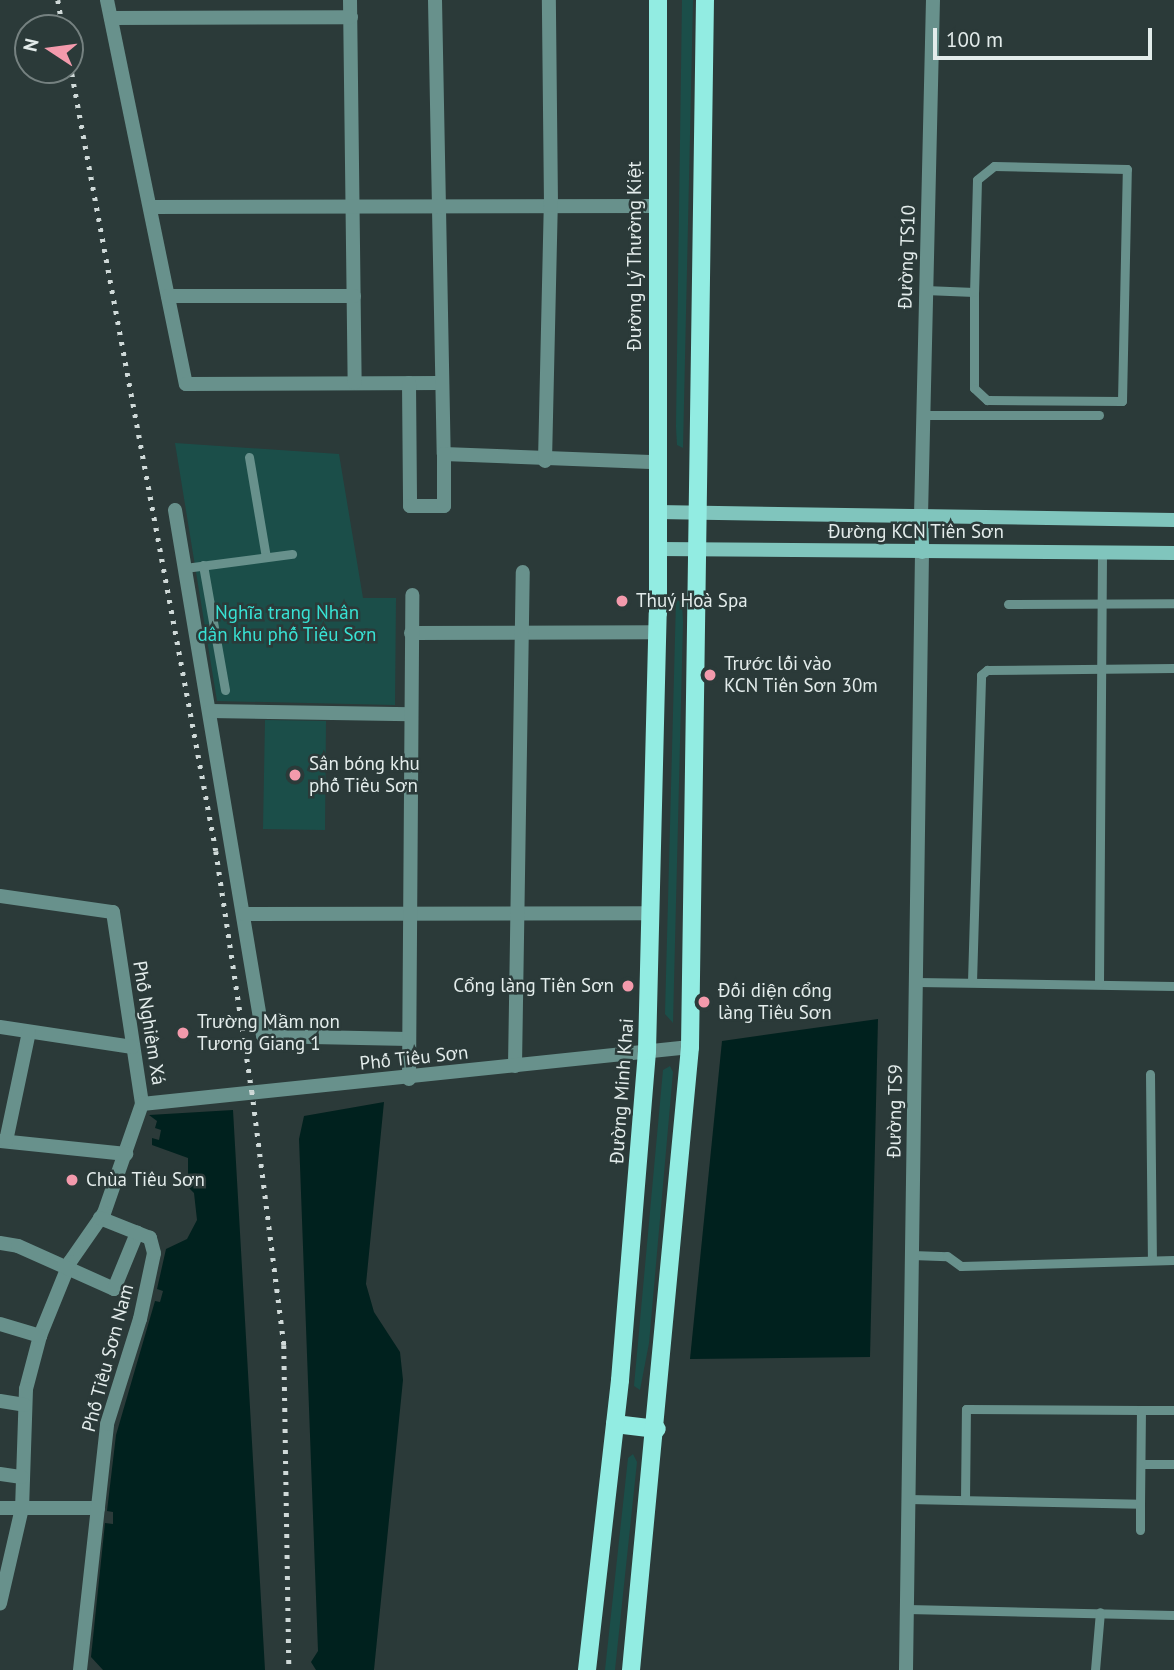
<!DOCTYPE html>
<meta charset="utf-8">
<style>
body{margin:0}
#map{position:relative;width:1174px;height:1670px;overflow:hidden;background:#2b3a39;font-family:"PT Sans",sans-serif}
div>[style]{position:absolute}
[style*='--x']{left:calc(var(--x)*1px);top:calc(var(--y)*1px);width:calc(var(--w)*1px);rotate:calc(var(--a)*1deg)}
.green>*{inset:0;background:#1b4e49}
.water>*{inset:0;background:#00211e}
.lane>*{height:9px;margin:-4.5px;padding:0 4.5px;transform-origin:4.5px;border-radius:4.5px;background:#68918c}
.street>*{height:14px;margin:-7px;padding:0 7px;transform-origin:7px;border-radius:7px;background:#68918c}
.secondary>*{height:14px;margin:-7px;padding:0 7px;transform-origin:7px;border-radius:7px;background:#80c5bd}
.primary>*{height:18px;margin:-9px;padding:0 9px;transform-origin:9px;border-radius:9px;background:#92ece2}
.rail>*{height:4.5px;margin-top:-2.25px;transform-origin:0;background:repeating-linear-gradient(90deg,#cfd9d8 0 3.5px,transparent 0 10.5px)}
.dots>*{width:19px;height:19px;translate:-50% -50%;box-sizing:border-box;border:4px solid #2b3a39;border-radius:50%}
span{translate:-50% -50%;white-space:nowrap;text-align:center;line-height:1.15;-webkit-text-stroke:5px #2b3a39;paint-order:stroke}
.street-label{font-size:19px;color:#e3eceb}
.poi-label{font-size:19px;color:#e3eceb}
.left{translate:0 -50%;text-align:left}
.right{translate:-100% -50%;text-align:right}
.park-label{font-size:19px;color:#38e2d4}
.north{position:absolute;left:14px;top:14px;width:70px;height:70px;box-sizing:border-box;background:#2b3a39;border:2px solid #758180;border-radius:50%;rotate:283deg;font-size:19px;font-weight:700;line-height:28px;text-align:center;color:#e3eceb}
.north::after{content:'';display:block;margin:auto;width:24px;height:32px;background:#f39aac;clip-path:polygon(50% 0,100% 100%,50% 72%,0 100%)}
.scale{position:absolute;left:933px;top:28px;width:219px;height:32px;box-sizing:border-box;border:4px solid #e3eceb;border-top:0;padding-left:9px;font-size:21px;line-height:24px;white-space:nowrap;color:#e3eceb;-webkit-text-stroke:5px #2b3a39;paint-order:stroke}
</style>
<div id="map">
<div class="green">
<i style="clip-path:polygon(682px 0,693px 0,683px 448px,677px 445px,676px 427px)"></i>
<i style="clip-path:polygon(175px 443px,339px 454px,363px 598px,396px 598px,395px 705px,217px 701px)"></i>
<i style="clip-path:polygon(676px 600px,682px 602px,683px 622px,673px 1023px,665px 1014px)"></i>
<i style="clip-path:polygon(265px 720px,326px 721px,325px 830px,263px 829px)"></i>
<i style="clip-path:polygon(670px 1066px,673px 1072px,649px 1343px,640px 1390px,634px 1386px,663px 1070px)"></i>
<i style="clip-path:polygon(633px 1454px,637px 1462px,615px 1670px,605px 1670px,628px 1458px)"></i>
</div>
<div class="water">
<i style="clip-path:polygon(878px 1019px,870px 1357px,690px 1359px,722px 1041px)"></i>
<i style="clip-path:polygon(384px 1102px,366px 1284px,374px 1312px,400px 1352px,403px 1380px,374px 1670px,316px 1670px,311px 1662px,318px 1651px,299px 1139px,304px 1116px)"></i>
<i style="clip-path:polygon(233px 1110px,265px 1670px,103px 1670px,91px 1657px,105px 1523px,113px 1524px,113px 1512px,107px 1511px,116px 1435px,155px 1301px,160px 1302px,163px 1291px,157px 1289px,166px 1249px,187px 1239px,197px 1220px,194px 1193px,188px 1187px,188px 1158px,152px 1145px,152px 1138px,159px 1140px,161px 1130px,155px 1128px,157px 1121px,149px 1115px)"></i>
</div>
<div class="lane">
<i style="--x:925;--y:290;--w:49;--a:2.3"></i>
<i style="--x:974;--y:292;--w:96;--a:90"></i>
<i style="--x:974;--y:388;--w:18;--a:43"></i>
<i style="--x:987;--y:400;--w:135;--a:0.4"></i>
<i style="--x:1122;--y:401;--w:232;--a:-88.8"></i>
<i style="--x:1127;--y:169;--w:133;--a:-178.7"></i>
<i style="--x:994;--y:166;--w:22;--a:141"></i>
<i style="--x:977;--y:180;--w:112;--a:91.5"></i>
<i style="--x:921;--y:415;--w:178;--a:0"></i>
<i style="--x:249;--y:457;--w:101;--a:80.4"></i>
<i style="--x:203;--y:565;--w:127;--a:80"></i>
<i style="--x:185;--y:568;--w:108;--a:-7.5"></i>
<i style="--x:1008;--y:604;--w:166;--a:-0.3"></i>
<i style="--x:917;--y:982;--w:257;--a:0.9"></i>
<i style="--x:972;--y:982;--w:307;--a:-88.3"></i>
<i style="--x:981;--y:675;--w:8;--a:-40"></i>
<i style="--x:987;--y:670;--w:187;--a:-0.6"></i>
<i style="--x:1099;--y:984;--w:432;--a:-89.6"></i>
<i style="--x:1150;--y:1074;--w:186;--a:89.4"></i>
<i style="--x:912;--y:1255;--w:35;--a:2"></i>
<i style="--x:947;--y:1256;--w:17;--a:36"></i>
<i style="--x:961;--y:1266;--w:213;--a:-1.6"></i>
<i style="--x:1141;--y:1464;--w:33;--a:0"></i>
<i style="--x:908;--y:1499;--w:232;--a:1.2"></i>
<i style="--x:1140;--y:1504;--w:26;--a:90"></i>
<i style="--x:965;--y:1500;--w:91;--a:-89.4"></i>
<i style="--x:966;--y:1409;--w:175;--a:0.3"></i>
<i style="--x:1140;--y:1504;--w:94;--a:-89.4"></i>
<i style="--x:1141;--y:1410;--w:33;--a:0"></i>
<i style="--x:907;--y:1609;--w:267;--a:1.3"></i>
<i style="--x:1095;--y:1670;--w:58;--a:-85.1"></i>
</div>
<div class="street">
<i style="--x:107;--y:0;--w:392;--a:78.4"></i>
<i style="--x:186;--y:384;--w:256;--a:-0.2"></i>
<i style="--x:350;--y:0;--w:383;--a:89.3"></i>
<i style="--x:435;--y:0;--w:454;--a:88.9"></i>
<i style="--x:444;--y:454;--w:213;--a:2.2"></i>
<i style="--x:111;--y:18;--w:240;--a:-0.2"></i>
<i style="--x:150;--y:207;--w:506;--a:-0.11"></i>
<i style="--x:168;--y:296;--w:186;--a:0"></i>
<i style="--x:409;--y:383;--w:123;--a:89.5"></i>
<i style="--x:410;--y:506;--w:34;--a:0"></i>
<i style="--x:444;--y:506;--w:52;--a:-90"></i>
<i style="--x:545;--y:461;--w:256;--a:-88.7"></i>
<i style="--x:551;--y:205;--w:205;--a:-90.6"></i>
<i style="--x:175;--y:510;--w:533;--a:80.5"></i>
<i style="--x:263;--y:1036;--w:146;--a:1.2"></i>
<i style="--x:921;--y:516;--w:516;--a:-88.67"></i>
<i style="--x:411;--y:633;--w:246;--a:-0.2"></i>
<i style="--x:210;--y:711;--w:201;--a:0.9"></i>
<i style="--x:0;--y:896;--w:114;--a:8.1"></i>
<i style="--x:113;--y:912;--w:194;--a:81.4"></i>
<i style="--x:142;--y:1104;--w:115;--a:109.2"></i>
<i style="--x:104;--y:1213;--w:60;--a:124.8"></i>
<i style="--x:70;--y:1262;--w:80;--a:112.1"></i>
<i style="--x:40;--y:1336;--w:55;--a:104.8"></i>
<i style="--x:26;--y:1389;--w:119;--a:91.9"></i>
<i style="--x:22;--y:1508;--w:98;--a:103"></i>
<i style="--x:244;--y:914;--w:408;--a:-0.1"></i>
<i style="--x:0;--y:1027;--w:134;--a:8.6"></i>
<i style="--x:515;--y:1066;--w:494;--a:-89.1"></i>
<i style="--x:409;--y:1079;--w:484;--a:-89.6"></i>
<i style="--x:142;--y:1104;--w:551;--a:-5.94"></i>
<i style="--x:0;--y:1141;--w:127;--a:5.9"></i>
<i style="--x:6;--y:1141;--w:111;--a:-78.1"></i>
<i style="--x:0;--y:1243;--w:18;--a:9"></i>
<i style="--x:18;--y:1246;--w:105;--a:24.1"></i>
<i style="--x:114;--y:1289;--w:61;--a:-67.7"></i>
<i style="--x:0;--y:1324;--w:42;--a:16.7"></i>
<i style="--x:0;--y:1401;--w:25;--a:9"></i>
<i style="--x:0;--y:1474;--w:22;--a:8"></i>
<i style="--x:0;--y:1508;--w:98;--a:0"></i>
<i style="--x:80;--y:1670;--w:247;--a:-83.7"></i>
<i style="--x:107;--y:1424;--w:110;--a:-72.6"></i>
<i style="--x:140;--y:1319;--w:67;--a:-78"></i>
<i style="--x:154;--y:1253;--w:16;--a:-105"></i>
<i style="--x:150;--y:1238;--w:54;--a:-158.2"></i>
<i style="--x:906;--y:1670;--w:1118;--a:-89.18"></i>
</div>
<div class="secondary">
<i style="--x:657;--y:512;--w:517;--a:0.89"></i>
<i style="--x:921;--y:516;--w:36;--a:88"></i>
<i style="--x:657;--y:549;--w:517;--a:0.44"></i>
</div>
<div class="primary">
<i style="--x:615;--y:1424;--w:42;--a:6.8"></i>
<i style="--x:587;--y:1670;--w:292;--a:-83.5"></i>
<i style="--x:620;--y:1380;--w:330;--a:-85.3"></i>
<i style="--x:647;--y:1051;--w:438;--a:-88.6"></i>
<i style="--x:658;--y:613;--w:613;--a:-90"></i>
<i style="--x:631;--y:1670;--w:626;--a:-84.59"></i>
<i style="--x:690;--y:1047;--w:1047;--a:-89.18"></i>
</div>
<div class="rail">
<i style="--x:58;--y:0;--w:28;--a:80"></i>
<i style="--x:70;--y:63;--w:801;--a:79.5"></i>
<i style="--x:216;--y:851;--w:243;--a:81.5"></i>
<i style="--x:252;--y:1091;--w:256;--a:82.8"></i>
<i style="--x:284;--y:1345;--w:325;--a:89.1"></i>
</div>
<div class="dots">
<i style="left:622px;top:601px;background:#f39aac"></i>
<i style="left:710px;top:675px;background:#f39aac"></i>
<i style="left:295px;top:775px;background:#f39aac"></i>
<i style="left:628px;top:986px;background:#f39aac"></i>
<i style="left:704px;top:1002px;background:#f39aac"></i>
<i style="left:183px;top:1033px;background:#f39aac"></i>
<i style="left:72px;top:1180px;background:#f39aac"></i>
</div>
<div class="street-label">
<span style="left:635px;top:256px;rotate:-90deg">Đường Lý Thường Kiệt</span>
<span style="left:907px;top:257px;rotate:-88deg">Đường TS10</span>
<span style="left:916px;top:532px">Đường KCN Tiên Sơn</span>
<span style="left:149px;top:1023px;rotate:81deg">Phố Nghiêm Xá</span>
<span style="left:414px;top:1058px;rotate:-6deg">Phố Tiêu Sơn</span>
<span style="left:622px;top:1091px;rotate:-86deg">Đường Minh Khai</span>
<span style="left:895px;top:1111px;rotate:-89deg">Đường TS9</span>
<span style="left:108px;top:1358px;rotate:-75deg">Phố Tiêu Sơn Nam</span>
</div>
<div class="poi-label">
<span class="left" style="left:636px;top:601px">Thuý Hoà Spa</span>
<span class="left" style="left:724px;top:675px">Trước lối vào<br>KCN Tiên Sơn 30m</span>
<span class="left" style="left:309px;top:775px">Sân bóng khu<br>phố Tiêu Sơn</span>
<span class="right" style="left:614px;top:986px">Cổng làng Tiên Sơn</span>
<span class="left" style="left:718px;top:1002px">Đối diện cổng<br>làng Tiêu Sơn</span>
<span class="left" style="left:197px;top:1033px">Trường Mầm non<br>Tương Giang 1</span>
<span class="left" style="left:86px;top:1180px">Chùa Tiêu Sơn</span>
</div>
<div class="park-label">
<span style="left:287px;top:624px">Nghĩa trang Nhân<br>dân khu phố Tiêu Sơn</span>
</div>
<div class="north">N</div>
<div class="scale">100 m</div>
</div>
